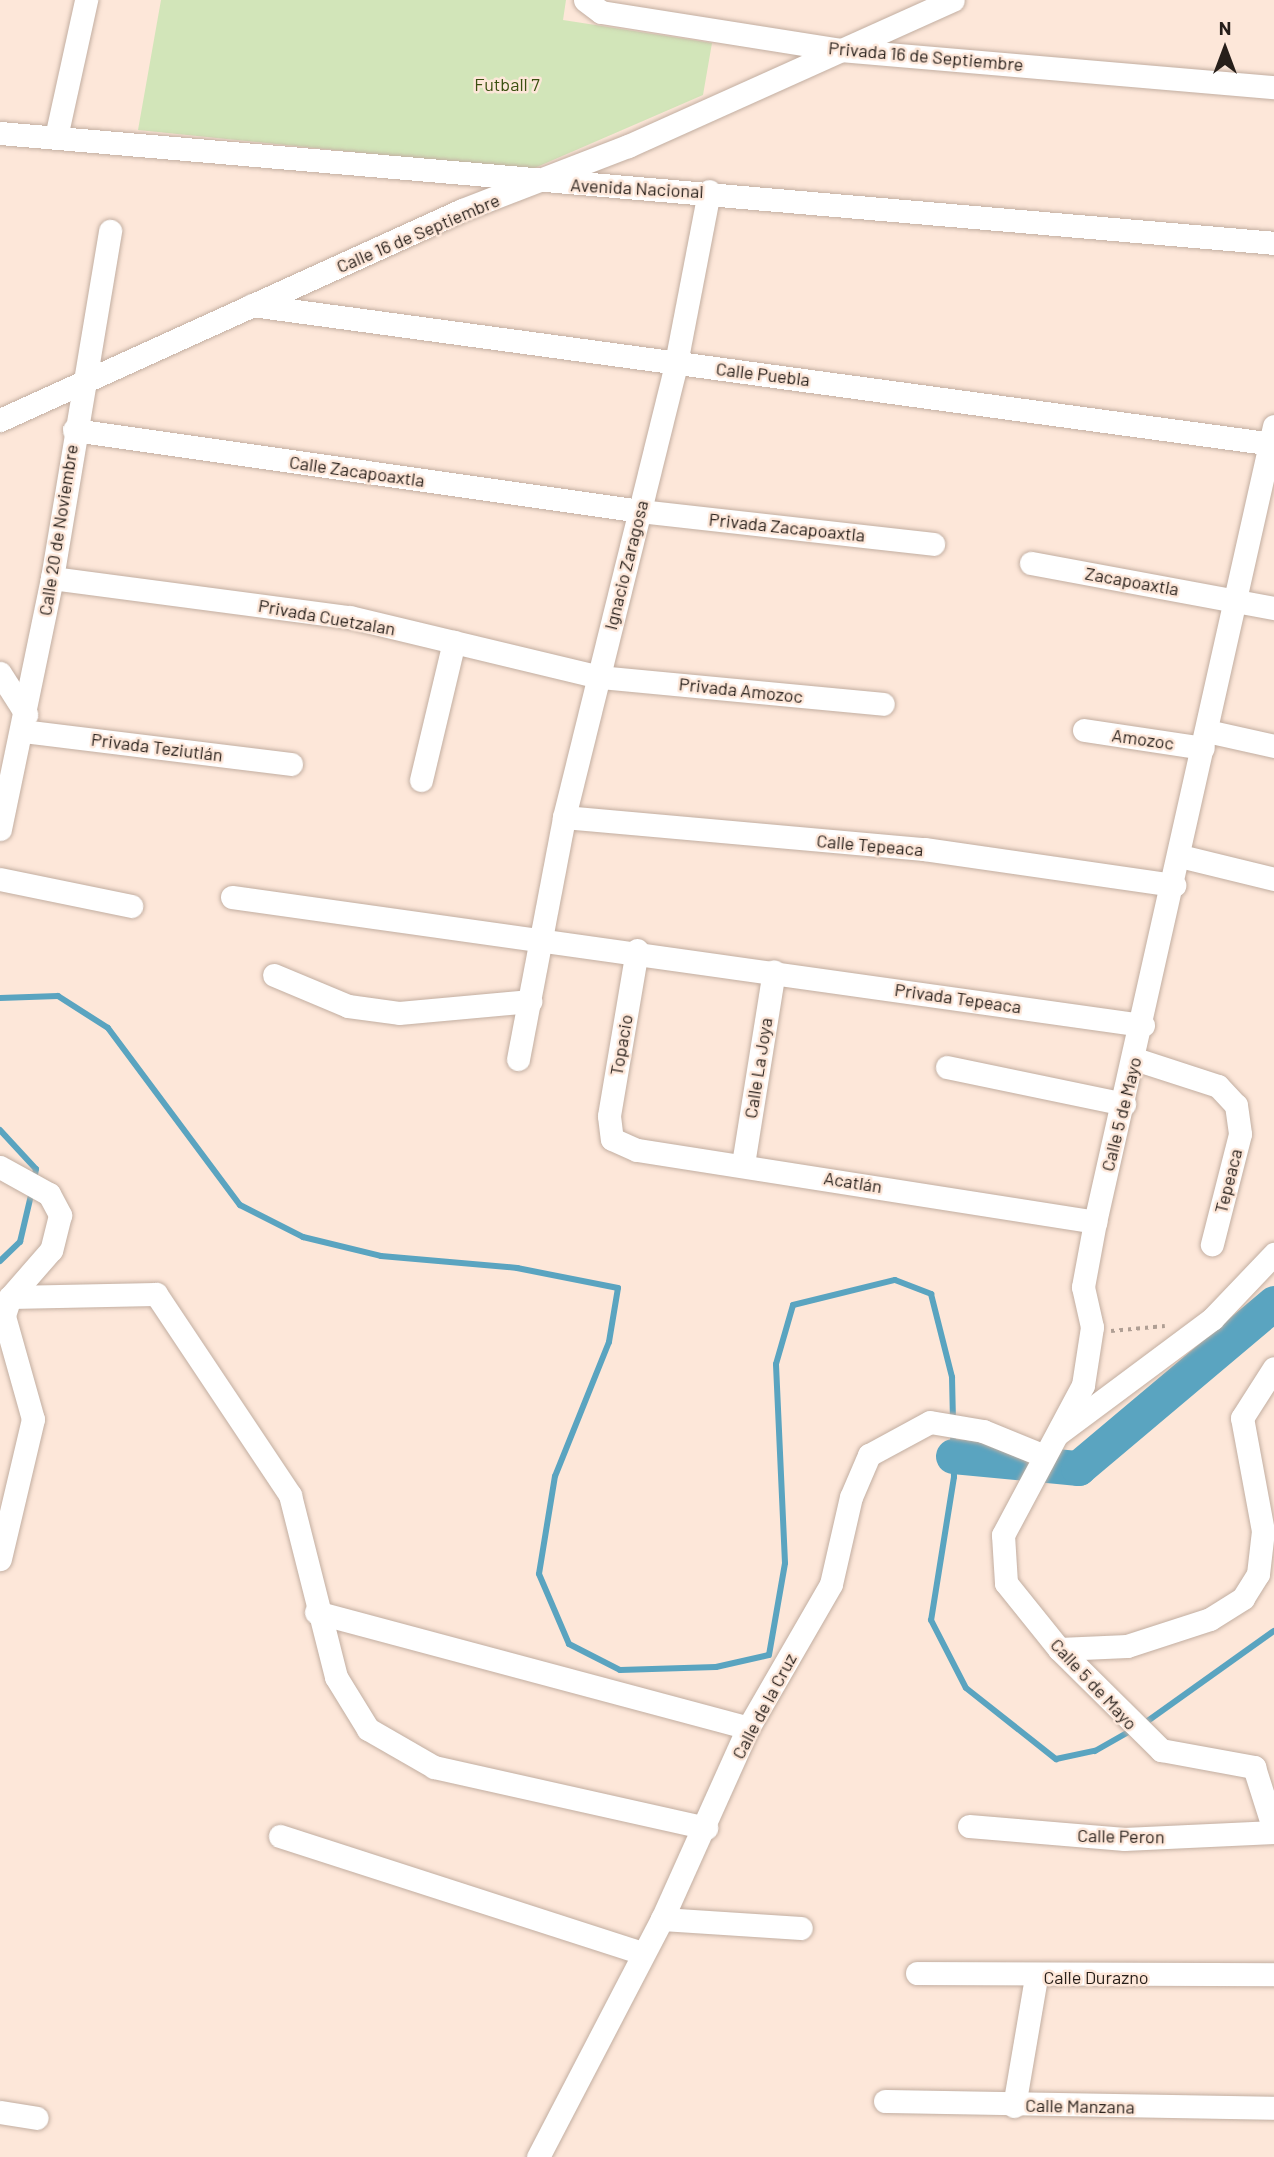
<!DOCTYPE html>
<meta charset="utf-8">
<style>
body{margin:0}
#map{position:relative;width:1274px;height:2157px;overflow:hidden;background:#fde7d9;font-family:Barlow,sans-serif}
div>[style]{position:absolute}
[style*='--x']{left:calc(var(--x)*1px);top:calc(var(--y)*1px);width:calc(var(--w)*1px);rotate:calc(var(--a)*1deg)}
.green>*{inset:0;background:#d2e5b9}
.stream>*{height:6px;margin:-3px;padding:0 3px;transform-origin:3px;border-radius:3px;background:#5aa4c0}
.river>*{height:35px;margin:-17.5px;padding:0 17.5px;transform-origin:17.5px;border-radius:17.5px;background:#5aa4c0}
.path>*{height:3.5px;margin-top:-1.75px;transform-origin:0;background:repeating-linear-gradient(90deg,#b09f94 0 3.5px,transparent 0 8.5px)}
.roads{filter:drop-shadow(0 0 2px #c2aea1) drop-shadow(0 0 2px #c2aea1)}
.street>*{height:23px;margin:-11.5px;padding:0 11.5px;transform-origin:11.5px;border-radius:11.5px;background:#fff}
span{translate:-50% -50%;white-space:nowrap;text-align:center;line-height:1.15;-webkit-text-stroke:5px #fde7d9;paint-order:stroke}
.street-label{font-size:18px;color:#271f1a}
.park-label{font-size:18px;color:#3b5010}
.north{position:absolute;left:1190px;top:14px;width:70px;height:70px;-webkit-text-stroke:5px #fde7d9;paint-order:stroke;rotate:0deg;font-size:19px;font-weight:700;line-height:28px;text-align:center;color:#271f1a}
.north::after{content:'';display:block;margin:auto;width:24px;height:32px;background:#271f1a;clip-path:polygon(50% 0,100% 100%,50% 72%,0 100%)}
</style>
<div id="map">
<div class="green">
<i style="clip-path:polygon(161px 0,566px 0,563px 20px,712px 43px,703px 95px,530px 170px,138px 130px)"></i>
</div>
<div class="stream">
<i style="--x:0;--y:998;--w:58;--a:-2"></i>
<i style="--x:58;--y:996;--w:59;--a:32.6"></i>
<i style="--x:108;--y:1028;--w:221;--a:53.3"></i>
<i style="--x:240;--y:1205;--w:71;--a:26.9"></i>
<i style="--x:303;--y:1237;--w:80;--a:13.7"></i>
<i style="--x:381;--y:1256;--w:137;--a:5"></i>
<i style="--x:517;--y:1268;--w:103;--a:11.2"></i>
<i style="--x:618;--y:1288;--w:55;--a:99.5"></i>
<i style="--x:609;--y:1342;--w:144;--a:111.9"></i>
<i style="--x:555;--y:1476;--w:99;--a:99.3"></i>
<i style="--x:539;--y:1574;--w:76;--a:66.8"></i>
<i style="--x:569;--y:1644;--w:57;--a:27"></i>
<i style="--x:620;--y:1670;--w:96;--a:-1.8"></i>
<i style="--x:716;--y:1667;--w:54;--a:-12.8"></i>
<i style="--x:769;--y:1655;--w:93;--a:-80.1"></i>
<i style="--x:785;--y:1563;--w:199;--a:-92.6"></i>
<i style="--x:776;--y:1364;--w:61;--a:-73.9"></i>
<i style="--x:793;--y:1305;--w:105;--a:-13.8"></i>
<i style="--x:895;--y:1280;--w:39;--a:21"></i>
<i style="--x:931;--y:1294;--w:86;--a:75.8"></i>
<i style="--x:952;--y:1377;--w:43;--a:88.7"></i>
<i style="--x:0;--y:1130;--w:53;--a:47.3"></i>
<i style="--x:36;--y:1169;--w:11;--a:100"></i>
<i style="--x:0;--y:1261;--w:28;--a:-44"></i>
<i style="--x:20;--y:1242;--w:52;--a:-76.8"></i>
<i style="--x:953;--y:1430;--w:47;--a:88.8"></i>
<i style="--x:954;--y:1477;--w:145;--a:99.1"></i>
<i style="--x:931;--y:1620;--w:76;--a:62.8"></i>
<i style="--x:966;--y:1688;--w:115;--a:38.3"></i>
<i style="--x:1056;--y:1759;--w:40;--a:-12"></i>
<i style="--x:1095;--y:1751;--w:43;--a:-29.6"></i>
<i style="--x:1142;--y:1725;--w:162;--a:-35.5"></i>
</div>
<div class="river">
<i style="--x:953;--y:1456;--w:126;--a:5.5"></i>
<i style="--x:1078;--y:1468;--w:256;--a:-40.1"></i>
</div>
<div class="path">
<i style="--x:1111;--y:1331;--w:54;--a:-5.3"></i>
</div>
<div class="roads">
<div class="street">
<i style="--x:585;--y:0;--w:20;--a:37"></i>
<i style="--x:601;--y:12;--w:242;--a:9"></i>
<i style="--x:840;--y:50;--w:436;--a:4.9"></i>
<i style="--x:0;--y:133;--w:1279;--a:4.93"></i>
<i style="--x:56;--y:137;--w:140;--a:-77.6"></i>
<i style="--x:252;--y:305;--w:1031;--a:7.75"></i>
<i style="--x:0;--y:420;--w:507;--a:-24.44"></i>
<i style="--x:462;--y:210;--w:178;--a:-21.1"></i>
<i style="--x:628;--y:146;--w:356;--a:-24.2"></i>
<i style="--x:1274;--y:426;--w:816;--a:102.67"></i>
<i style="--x:1095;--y:1222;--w:66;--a:100.5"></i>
<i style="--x:1083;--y:1287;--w:41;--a:77.3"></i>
<i style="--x:1092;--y:1327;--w:59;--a:98.8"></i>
<i style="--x:1083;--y:1385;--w:170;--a:118.1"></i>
<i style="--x:1003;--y:1535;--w:48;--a:86.4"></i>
<i style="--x:1006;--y:1583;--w:85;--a:51.2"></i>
<i style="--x:1059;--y:1649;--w:144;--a:44.7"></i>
<i style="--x:1161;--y:1750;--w:95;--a:10.4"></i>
<i style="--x:1254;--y:1767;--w:66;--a:72.4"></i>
<i style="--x:74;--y:430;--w:572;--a:8.14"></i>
<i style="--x:640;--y:511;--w:295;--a:6.4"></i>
<i style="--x:1031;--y:563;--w:247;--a:10.5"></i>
<i style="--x:52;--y:578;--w:301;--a:7.5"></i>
<i style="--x:350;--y:617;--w:256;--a:13.5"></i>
<i style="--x:599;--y:677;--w:285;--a:5.4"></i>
<i style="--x:0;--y:673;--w:49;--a:57.6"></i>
<i style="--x:1084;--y:730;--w:120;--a:8.6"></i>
<i style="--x:23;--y:731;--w:270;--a:7"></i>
<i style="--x:1207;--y:731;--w:69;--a:12.6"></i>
<i style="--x:421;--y:780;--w:142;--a:-76.6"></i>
<i style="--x:564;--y:817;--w:361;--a:5.1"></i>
<i style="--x:924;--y:849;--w:253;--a:8.2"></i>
<i style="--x:0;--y:829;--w:256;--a:-78.3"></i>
<i style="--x:52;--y:578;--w:352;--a:-80.5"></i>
<i style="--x:1180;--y:856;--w:97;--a:13.7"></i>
<i style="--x:0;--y:879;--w:134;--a:11.6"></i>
<i style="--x:232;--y:897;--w:920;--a:8"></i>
<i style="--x:637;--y:950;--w:168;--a:99.6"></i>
<i style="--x:609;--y:1116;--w:23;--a:83"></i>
<i style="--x:612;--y:1139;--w:27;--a:24"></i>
<i style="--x:637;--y:1150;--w:464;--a:8.9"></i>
<i style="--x:274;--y:975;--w:80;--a:22.7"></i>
<i style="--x:348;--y:1006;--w:51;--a:7.8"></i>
<i style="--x:399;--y:1013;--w:132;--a:-5.2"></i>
<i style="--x:518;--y:1059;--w:246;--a:-79.2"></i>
<i style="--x:564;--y:817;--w:468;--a:-76.1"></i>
<i style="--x:676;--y:363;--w:175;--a:-79.1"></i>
<i style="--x:1135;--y:1059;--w:87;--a:18"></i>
<i style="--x:1218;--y:1086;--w:26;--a:47"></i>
<i style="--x:1236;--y:1105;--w:29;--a:82"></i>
<i style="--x:1240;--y:1134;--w:114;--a:104.3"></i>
<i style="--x:947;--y:1067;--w:181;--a:11.8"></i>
<i style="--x:743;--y:1164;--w:195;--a:-80.9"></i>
<i style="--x:0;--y:1167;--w:56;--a:28.9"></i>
<i style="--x:49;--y:1194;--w:24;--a:62"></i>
<i style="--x:60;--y:1215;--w:36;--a:104"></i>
<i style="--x:51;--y:1250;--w:62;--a:131.1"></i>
<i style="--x:10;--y:1297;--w:20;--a:108"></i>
<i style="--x:4;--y:1316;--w:107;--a:74.3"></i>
<i style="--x:33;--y:1419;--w:144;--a:103.3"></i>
<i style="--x:10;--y:1297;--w:146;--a:-1.2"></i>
<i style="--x:156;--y:1294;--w:242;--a:56.3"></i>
<i style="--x:290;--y:1495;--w:188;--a:75.8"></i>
<i style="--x:336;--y:1677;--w:61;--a:58.4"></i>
<i style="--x:368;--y:1729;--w:76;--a:29.9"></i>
<i style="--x:434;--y:1767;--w:279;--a:12.6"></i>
<i style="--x:1059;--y:1433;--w:191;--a:-36.7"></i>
<i style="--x:1212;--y:1319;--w:90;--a:-46.4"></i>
<i style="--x:316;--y:1612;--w:447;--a:15"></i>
<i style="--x:1059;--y:1649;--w:68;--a:-2.5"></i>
<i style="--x:1127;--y:1646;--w:87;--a:-18"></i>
<i style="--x:1210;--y:1619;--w:39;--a:-32"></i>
<i style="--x:1243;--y:1598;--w:28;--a:-58"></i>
<i style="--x:1258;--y:1574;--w:43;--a:-83.4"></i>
<i style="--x:1263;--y:1531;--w:115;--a:-100.5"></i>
<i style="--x:1242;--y:1418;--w:59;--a:-57.4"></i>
<i style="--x:969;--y:1826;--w:156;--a:4.8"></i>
<i style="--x:1124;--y:1839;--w:150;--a:-2.7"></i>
<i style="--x:280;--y:1836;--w:381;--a:17.9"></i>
<i style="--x:662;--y:1919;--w:139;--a:3.7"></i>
<i style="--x:917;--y:1973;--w:357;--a:0.2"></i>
<i style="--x:885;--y:2101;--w:389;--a:1"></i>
<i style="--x:1014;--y:2106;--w:131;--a:-80.3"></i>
<i style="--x:0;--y:2112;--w:37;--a:9"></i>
<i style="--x:538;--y:2157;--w:268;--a:-62.5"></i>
<i style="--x:662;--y:1919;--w:209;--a:-65.8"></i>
<i style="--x:748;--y:1728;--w:166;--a:-60"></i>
<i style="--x:831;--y:1584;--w:89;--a:-77.1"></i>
<i style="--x:851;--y:1497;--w:46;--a:-66.8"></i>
<i style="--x:869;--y:1455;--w:69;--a:-28.4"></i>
<i style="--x:930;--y:1422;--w:54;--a:9.6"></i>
<i style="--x:983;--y:1431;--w:64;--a:22.1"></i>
</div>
</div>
<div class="street-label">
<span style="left:926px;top:56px;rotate:5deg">Privada 16 de Septiembre</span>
<span style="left:637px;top:188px;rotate:3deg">Avenida Nacional</span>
<span style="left:418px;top:233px;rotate:-23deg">Calle 16 de Septiembre</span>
<span style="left:763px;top:374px;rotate:7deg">Calle Puebla</span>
<span style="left:357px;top:471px;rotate:8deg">Calle Zacapoaxtla</span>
<span style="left:787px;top:527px;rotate:6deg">Privada Zacapoaxtla</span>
<span style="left:58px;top:530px;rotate:-81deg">Calle 20 de Noviembre</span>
<span style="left:626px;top:565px;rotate:-76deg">Ignacio Zaragosa</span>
<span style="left:1132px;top:581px;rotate:10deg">Zacapoaxtla</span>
<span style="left:327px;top:617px;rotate:10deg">Privada Cuetzalan</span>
<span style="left:741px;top:690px;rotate:6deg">Privada Amozoc</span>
<span style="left:1143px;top:739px;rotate:8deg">Amozoc</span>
<span style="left:157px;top:747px;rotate:7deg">Privada Teziutlán</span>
<span style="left:870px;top:845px;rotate:5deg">Calle Tepeaca</span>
<span style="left:958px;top:998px;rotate:8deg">Privada Tepeaca</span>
<span style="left:621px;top:1045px;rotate:-80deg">Topacio</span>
<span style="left:758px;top:1068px;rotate:-81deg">Calle La Joya</span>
<span style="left:1121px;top:1114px;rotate:-76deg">Calle 5 de Mayo</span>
<span style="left:1228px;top:1181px;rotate:-76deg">Tepeaca</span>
<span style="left:853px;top:1182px;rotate:9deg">Acatlán</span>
<span style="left:1094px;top:1684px;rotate:47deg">Calle 5 de Mayo</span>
<span style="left:764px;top:1706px;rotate:-62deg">Calle de la Cruz</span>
<span style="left:1121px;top:1836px;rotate:1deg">Calle Peron</span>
<span style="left:1096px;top:1977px">Calle Durazno</span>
<span style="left:1080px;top:2106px;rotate:1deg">Calle Manzana</span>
</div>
<div class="park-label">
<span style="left:507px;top:84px">Futball 7</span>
</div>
<div class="north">N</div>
</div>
